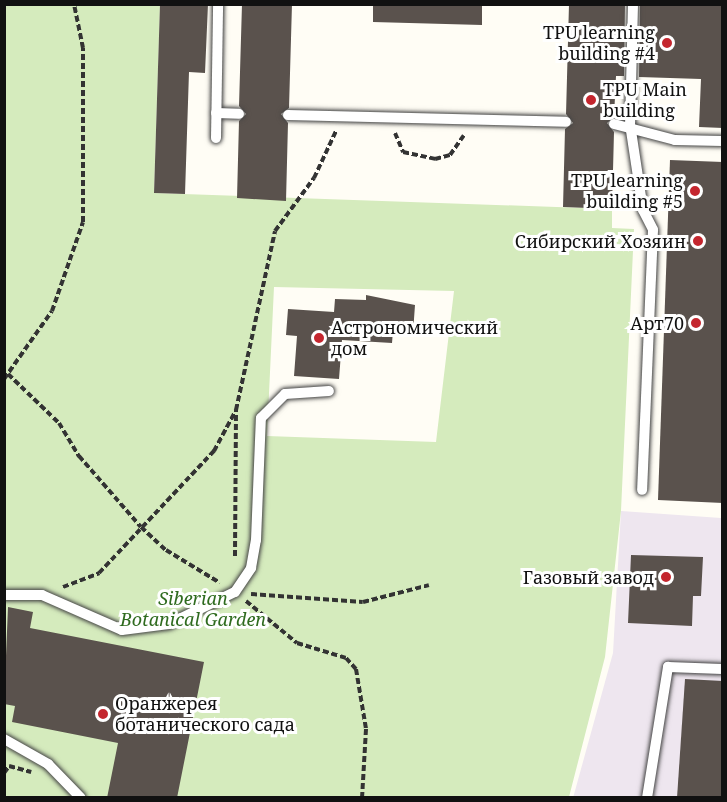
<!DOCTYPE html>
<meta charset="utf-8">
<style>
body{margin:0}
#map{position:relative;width:727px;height:802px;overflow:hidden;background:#fffdf5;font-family:"Noto Serif",serif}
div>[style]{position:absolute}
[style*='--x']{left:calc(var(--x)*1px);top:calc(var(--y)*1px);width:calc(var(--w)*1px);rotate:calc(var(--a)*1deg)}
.industrial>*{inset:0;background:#eee6ef}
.green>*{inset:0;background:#d5ebbd}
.building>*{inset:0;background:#5a524d}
.path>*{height:4px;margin-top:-2px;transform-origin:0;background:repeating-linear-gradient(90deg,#333 0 6px,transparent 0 9px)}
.roads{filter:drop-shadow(0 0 2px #444) drop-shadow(0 0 2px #444)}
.lane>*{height:10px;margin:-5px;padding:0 5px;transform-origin:5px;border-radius:5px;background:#fff}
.dots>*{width:16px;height:16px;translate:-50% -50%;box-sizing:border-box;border:3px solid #fff;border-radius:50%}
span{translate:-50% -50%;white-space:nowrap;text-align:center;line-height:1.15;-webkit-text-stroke:6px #fff;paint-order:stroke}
.poi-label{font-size:18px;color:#111}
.right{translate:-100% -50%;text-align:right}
.left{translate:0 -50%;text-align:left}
.park-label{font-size:18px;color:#2f6b1f;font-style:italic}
.frame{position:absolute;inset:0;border:6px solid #111;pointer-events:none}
</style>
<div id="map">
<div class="industrial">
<i style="clip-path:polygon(722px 503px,722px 797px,573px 798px,613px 653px,621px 511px,721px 518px)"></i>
</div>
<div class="green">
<i style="clip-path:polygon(evenodd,5px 5px,160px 5px,154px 193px,612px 209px,612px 228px,634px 229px,621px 511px,605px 657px,569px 797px,5px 798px,5px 5px,274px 287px,454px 291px,436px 442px,267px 436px,274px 287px)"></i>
</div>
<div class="building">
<i style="clip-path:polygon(160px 4px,208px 4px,205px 73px,189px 72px,185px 194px,154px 193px)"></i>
<i style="clip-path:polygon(242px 4px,292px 4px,289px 108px,281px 114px,288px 123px,286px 201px,237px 198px,239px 121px,246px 114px,239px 106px)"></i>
<i style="clip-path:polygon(373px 4px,482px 4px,482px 25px,373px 22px)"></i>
<i style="clip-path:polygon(569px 4px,625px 4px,624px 76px,616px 76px,614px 117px,607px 123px,614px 132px,612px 209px,563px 207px,565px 129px,573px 123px,566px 114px)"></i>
<i style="clip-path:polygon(640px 4px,723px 4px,723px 128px,699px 127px,701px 79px,639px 77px)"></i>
<i style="clip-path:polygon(670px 160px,723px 162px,723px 503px,658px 500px)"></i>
<i style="clip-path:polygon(366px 295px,415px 305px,413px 333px,393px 331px,392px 343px,342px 340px,339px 379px,294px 376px,297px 336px,286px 335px,288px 309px,334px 312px,335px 299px,366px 300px)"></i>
<i style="clip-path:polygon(631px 555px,703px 557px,701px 596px,693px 596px,692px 626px,628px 623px)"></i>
<i style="clip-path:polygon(8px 607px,33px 612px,30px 628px,204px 662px,177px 798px,107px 798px,118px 743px,12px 722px,15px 706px,4px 704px)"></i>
<i style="clip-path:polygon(685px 679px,723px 681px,723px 798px,677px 798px)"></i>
</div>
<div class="path">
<i style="--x:395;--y:133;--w:21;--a:67"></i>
<i style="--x:403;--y:152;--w:33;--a:12"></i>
<i style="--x:435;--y:159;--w:16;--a:-15"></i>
<i style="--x:450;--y:155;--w:24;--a:-55"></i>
<i style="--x:8;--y:374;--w:71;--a:43.9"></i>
<i style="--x:59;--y:423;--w:39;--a:59"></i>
<i style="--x:79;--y:456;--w:94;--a:48.9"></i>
<i style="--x:141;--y:527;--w:34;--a:43"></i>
<i style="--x:166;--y:550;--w:63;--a:31.4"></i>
<i style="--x:4;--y:379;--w:83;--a:-54.8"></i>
<i style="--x:52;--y:311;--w:94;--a:-70.8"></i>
<i style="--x:83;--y:222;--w:174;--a:-90"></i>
<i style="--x:83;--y:48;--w:45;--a:-101.6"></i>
<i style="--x:235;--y:556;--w:146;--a:-89.6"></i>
<i style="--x:63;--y:587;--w:39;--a:-21"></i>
<i style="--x:99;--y:573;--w:168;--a:-46.7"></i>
<i style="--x:214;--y:451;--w:47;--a:-61.8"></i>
<i style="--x:236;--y:410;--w:183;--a:-77.7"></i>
<i style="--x:275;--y:231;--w:66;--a:-53.7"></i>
<i style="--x:314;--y:178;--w:52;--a:-64.9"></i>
<i style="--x:251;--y:594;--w:112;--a:4.1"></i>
<i style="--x:363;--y:602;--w:68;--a:-14.4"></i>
<i style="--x:246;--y:601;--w:66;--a:39.5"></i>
<i style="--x:297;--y:643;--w:51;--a:17"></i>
<i style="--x:346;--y:658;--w:15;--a:48"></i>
<i style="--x:356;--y:669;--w:61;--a:80.5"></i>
<i style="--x:366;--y:729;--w:69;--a:93.3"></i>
<i style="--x:4;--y:773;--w:9;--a:-54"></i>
<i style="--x:9;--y:766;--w:23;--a:15"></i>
</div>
<div class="roads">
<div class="lane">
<i style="--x:633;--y:4;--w:120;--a:91.4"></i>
<i style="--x:630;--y:124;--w:87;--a:81.4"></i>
<i style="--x:643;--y:210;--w:22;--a:63"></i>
<i style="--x:653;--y:230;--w:260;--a:92.4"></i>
<i style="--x:216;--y:113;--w:23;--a:2"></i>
<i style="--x:288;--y:115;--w:278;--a:1.4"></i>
<i style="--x:614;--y:124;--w:63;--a:14.7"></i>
<i style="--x:675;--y:140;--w:47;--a:1.2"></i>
<i style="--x:216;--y:138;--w:134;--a:-89.1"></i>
<i style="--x:4;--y:595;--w:38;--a:0"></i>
<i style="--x:42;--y:595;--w:87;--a:23.6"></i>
<i style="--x:122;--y:630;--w:47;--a:-7.3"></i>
<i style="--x:169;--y:624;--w:73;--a:-25.9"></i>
<i style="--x:235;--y:592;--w:29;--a:-56"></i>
<i style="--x:251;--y:568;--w:28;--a:-80"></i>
<i style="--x:256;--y:540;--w:122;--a:-87.7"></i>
<i style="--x:261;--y:418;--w:34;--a:-45"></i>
<i style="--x:285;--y:394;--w:44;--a:-3.9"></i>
<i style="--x:4;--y:739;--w:51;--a:29.6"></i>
<i style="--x:48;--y:764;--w:47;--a:45.9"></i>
<i style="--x:647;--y:798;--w:133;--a:-80.9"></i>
<i style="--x:668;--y:667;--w:54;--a:2.1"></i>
</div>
</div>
<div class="dots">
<i style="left:667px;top:43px;background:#c4262e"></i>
<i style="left:591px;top:100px;background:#c4262e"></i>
<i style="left:695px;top:191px;background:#c4262e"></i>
<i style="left:698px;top:241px;background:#c4262e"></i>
<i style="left:696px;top:323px;background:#c4262e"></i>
<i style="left:319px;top:338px;background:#c4262e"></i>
<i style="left:666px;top:577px;background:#c4262e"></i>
<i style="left:103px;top:714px;background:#c4262e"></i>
</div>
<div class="poi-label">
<span class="right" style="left:655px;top:43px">TPU learning<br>building #4</span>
<span class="left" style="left:603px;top:100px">TPU Main<br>building</span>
<span class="right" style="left:683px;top:191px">TPU learning<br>building #5</span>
<span class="right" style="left:686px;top:241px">Сибирский Хозяин</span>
<span class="right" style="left:684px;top:323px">Арт70</span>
<span class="left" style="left:331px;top:338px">Астрономический<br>дом</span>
<span class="right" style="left:654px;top:577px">Газовый завод</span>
<span class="left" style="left:115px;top:714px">Оранжерея<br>ботанического сада</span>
</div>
<div class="park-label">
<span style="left:193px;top:609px">Siberian<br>Botanical Garden</span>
</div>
<div class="frame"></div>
</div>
